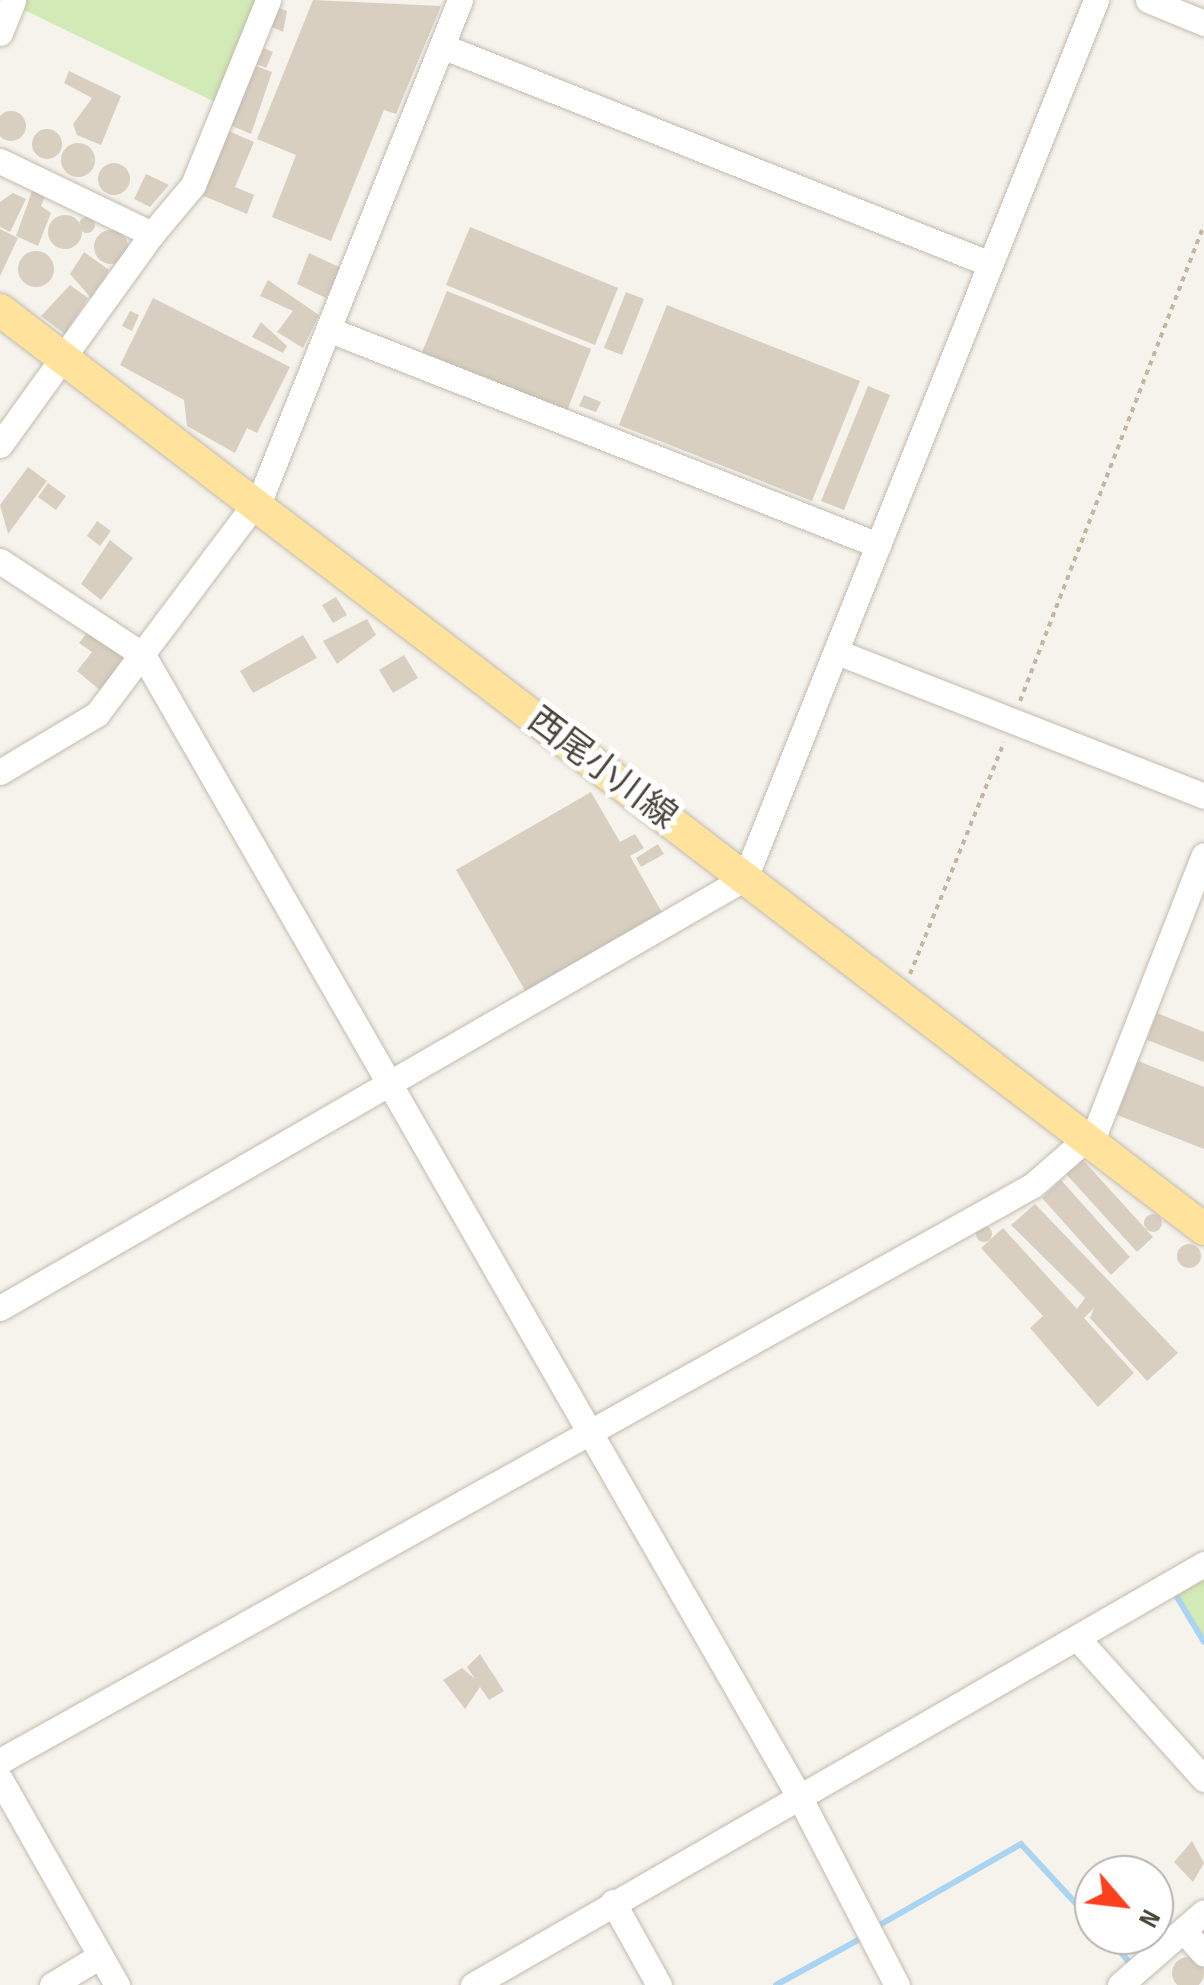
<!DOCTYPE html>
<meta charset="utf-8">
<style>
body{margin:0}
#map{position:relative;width:1204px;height:1985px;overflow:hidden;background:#f6f3ec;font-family:"Sofia Sans Condensed","Noto Sans JP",sans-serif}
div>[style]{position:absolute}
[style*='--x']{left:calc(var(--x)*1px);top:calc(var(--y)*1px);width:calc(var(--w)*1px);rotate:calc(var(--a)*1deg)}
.green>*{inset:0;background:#d2eab5}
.stream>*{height:6px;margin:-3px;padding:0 3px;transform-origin:3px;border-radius:3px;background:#a9d4f2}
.building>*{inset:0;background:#d8cfc1}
.round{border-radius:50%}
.path>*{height:4px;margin-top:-2px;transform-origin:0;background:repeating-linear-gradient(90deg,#c4b79f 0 5px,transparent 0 10px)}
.roads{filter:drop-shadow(0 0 2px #c2bbae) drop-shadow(0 0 2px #c2bbae)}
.minor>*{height:25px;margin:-12.5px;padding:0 12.5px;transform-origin:12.5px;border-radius:12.5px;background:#fff}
.major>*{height:32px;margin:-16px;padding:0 16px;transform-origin:16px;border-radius:16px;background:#ffe39c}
span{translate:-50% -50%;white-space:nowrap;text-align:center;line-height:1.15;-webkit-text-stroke:10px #fff;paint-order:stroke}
.street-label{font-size:35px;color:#4b4439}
.north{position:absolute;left:1074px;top:1855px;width:100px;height:100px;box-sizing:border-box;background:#fff;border:2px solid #b7b4b0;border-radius:50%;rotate:118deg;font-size:28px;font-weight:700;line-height:40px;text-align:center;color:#4b4439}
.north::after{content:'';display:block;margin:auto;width:35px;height:45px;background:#fc3f1d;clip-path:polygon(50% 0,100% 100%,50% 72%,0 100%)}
</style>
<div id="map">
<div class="green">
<i style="clip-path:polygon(20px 0,262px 0,219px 104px,18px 7px)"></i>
<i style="clip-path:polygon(1204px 1577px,1204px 1638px,1177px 1593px)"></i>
</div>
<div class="stream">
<i style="--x:1174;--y:1592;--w:58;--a:59"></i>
<i style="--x:876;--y:1927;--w:167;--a:-29.8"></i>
<i style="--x:1021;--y:1844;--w:108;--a:47.3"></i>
<i style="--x:1105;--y:1935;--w:40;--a:48"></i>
<i style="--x:776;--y:1985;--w:98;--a:-28.7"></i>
</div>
<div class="building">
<i style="clip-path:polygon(313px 0,441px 6px,396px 114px,384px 110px,331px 241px,272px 217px,296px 155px,257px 139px)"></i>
<i style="clip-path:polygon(279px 8px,287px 11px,283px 32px,272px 27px)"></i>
<i style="clip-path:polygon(264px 48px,273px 52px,266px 68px,257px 64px)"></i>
<i style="clip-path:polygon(256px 66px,272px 72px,251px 134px,230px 125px)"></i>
<i style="clip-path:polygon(69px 71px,121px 96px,101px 145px,77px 135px,73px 124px,92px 98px,64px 83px)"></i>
<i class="round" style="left:-4px;top:111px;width:30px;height:30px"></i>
<i class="round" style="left:32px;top:129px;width:30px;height:30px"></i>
<i style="clip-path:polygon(226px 130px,254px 142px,235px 187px,254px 195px,247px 214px,199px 194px)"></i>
<i class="round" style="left:61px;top:143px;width:34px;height:34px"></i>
<i class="round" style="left:98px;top:163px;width:32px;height:32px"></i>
<i style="clip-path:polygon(146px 174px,169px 185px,150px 207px,134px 199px)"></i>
<i style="clip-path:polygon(34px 186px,47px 192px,41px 206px,51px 213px,38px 246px,16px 236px)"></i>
<i style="clip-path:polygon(13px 193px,26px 199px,10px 232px,0 227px,0 202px)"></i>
<i class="round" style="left:48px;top:215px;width:34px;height:34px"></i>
<i class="round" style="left:79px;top:217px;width:16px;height:16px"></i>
<i style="clip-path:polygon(470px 227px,618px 288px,595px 345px,446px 285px)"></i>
<i style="clip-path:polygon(0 229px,18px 238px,0 276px)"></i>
<i class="round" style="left:94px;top:230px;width:34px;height:34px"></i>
<i class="round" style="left:18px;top:251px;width:36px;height:36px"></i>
<i style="clip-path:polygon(84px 252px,109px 270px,91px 298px,70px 274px)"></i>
<i style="clip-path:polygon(309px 253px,341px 268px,326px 298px,297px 284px)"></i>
<i style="clip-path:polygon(268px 280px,319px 315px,303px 348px,277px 332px,293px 311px,260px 296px)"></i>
<i style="clip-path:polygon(70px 285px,88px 298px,65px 334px,41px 316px)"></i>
<i style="clip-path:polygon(447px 291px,591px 349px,567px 411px,422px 352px)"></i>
<i style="clip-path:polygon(626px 292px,644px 299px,622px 355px,604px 348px)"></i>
<i style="clip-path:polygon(153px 298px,290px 367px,257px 433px,247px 428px,235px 453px,187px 426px,184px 400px,120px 365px)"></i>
<i style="clip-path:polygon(667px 305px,860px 381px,812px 501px,619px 425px)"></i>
<i style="clip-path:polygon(130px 311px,139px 315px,132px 331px,122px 326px)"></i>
<i style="clip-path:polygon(261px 322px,287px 346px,283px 353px,252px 337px)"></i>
<i style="clip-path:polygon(868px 386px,890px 395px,844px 510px,821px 501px)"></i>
<i style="clip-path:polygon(584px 395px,601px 402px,596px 412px,579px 406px)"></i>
<i style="clip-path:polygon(28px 467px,47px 481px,8px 534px,0 505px)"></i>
<i style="clip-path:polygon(48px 483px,66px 496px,56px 510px,38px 497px)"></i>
<i style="clip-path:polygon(97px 521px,111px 531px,100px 546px,87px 536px)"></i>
<i style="clip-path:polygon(110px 540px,133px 558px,101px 600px,81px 584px)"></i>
<i style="clip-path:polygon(336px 597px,347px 615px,333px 623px,322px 605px)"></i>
<i style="clip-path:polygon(367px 619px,376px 635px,337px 664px,323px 641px)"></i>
<i style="clip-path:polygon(92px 626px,126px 653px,101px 691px,77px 671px,92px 652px,79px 643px)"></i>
<i style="clip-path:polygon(303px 635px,317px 658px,253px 693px,240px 671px)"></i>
<i style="clip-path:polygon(404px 655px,418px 678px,393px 693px,379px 670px)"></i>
<i style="clip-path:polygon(591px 792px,620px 842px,635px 834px,644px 848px,630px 856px,664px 916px,527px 994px,456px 870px)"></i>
<i style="clip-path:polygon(658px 844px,664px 854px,641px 867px,636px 858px)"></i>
<i style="clip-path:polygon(1157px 1013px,1204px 1032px,1204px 1062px,1147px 1040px)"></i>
<i style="clip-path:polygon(1138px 1061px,1204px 1087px,1204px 1149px,1117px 1115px)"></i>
<i style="clip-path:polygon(1083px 1160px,1153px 1237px,1137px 1252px,1066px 1174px)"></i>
<i style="clip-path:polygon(1061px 1180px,1130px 1257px,1111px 1275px,1042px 1198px)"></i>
<i style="clip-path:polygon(1035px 1204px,1178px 1353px,1147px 1381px,1090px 1318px,1094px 1308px,1084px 1318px,1134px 1373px,1098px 1407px,1030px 1328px,1043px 1316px,981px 1248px,1003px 1228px,1077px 1309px,1085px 1298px,1011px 1225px)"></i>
<i class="round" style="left:1144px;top:1214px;width:18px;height:18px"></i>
<i class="round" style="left:976px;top:1226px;width:16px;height:16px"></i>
<i class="round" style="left:1177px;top:1244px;width:24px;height:24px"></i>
<i style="clip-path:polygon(480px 1654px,504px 1691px,489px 1700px,480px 1687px,465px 1709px,443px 1680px,462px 1668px,475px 1679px,467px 1667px)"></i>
<i style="clip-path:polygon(1192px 1841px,1204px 1863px,1193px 1882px,1174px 1862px)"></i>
<i class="round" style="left:1172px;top:1957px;width:32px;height:32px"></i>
</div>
<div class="path">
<i style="--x:1020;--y:701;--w:510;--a:-68.87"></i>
<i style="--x:910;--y:974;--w:250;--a:-67.9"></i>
</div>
<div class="roads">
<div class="minor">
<i style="--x:1148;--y:0;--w:61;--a:22.3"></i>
<i style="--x:0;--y:33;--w:35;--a:-68"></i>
<i style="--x:442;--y:46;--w:590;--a:21.69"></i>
<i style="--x:0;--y:161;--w:169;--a:25.7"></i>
<i style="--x:152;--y:234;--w:260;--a:125.8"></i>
<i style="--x:152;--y:234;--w:64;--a:-50.1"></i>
<i style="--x:193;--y:185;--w:200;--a:-67.9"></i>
<i style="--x:330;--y:330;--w:589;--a:21.42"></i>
<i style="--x:0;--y:561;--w:171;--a:33.3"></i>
<i style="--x:143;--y:655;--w:1318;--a:60.11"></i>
<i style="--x:800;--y:1798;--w:211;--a:62.6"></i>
<i style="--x:837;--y:652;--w:394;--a:21.4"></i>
<i style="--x:0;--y:772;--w:113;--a:-30.9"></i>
<i style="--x:97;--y:714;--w:275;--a:-53.1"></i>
<i style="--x:262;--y:494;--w:532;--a:-68.16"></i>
<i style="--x:0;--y:1308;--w:860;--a:-29.99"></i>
<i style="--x:745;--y:878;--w:946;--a:-68.21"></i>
<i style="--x:1077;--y:1638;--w:190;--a:48"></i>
<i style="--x:0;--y:1761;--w:1183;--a:-29.14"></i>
<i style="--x:1033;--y:1185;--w:84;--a:-41.1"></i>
<i style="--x:1096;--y:1130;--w:295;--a:-68.6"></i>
<i style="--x:0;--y:1779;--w:237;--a:60.4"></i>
<i style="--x:613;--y:1902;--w:95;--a:61"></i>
<i style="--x:1184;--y:1931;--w:30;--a:49"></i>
<i style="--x:52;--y:1985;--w:56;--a:-31.1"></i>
<i style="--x:473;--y:1985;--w:844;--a:-29.94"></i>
<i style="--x:1120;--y:1985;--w:111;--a:-41"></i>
</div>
<div class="major">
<i style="--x:0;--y:310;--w:1515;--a:37.35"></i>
</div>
</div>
<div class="street-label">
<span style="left:602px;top:769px;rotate:37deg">西尾小川線</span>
</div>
<div class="north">N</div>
</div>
